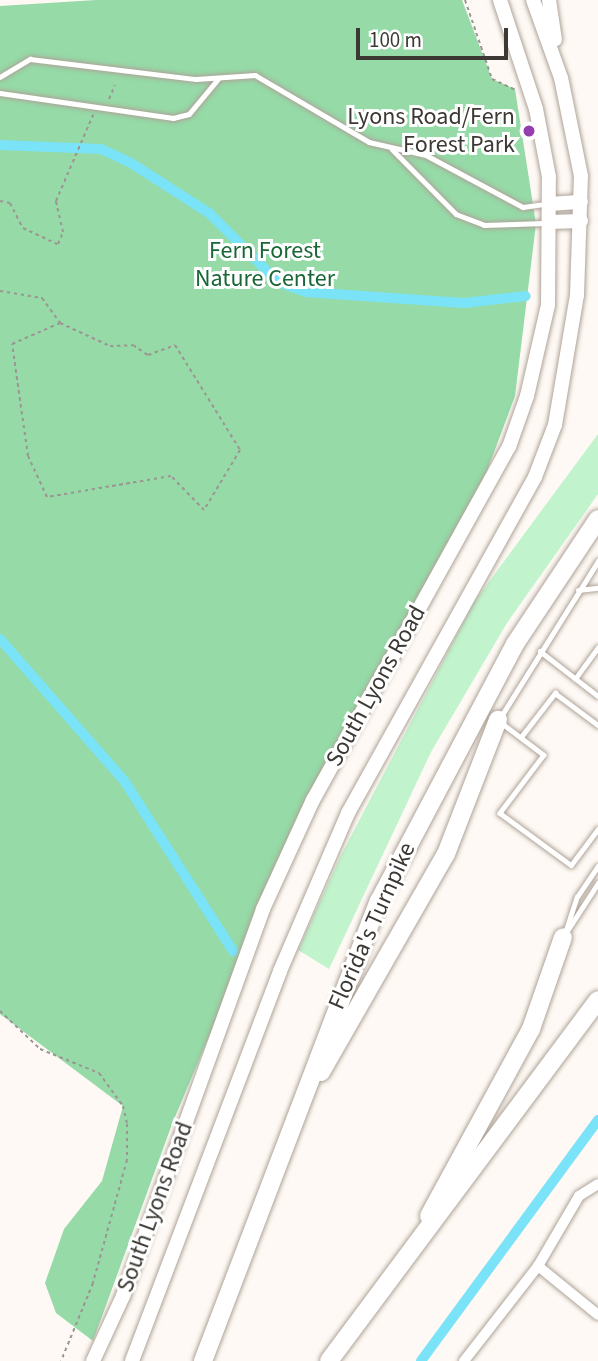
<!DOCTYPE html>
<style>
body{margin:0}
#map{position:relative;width:598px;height:1361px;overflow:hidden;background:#fef9f4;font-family:"Source Sans 3",sans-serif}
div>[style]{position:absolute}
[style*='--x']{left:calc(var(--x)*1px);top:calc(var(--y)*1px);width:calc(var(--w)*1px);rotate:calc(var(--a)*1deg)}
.green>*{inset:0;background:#c1f3cc}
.forest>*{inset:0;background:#95daa7}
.canal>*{height:10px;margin:-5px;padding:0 5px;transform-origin:5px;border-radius:5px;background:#7be3f7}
.path>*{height:2px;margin-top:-1px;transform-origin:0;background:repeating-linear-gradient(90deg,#9b9691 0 3.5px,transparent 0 7px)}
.roads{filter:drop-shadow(0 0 2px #aea398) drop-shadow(0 0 2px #aea398)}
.service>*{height:4.5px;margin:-2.25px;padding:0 2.25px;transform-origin:2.25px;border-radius:2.25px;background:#fff}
.minor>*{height:10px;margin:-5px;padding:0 5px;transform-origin:5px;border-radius:5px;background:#fff}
.primary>*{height:14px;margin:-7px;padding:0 7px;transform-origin:7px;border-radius:7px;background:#fff}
.motorway>*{height:18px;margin:-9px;padding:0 9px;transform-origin:9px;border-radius:9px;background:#fff}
.dots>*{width:19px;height:19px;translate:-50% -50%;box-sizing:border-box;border:4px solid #fff;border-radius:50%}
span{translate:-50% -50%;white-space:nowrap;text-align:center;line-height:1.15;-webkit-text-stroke:6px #fff;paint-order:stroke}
.poi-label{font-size:24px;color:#3c3833}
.right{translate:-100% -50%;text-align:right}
.park-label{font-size:24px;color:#1b6637}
.street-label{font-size:24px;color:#3c3833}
.scale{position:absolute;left:356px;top:28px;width:152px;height:32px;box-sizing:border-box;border:4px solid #3c3833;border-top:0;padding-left:9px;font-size:21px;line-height:24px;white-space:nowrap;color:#3c3833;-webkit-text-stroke:5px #fff;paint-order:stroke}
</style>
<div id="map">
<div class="green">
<i style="clip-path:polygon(598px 434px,598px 494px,507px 623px,431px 752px,329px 969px,298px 950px,340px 857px,474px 602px)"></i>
</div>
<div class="forest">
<i style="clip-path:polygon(96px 0,462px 0,492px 79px,515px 89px,536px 224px,515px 396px,487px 471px,263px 909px,172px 1124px,93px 1341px,56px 1313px,45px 1283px,64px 1229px,102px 1181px,123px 1106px,0 1014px,0 6px)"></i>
</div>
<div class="canal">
<i style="--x:0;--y:145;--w:101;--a:2.3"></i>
<i style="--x:101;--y:149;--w:33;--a:25"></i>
<i style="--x:131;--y:163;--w:93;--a:32.7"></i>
<i style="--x:209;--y:213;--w:98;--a:45"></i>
<i style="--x:278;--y:282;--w:29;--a:20"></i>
<i style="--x:305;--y:292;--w:159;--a:4"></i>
<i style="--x:464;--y:303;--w:62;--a:-6.4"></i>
<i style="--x:0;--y:639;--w:190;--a:48.8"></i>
<i style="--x:125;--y:782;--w:201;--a:57.4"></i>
<i style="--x:421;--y:1361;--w:299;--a:-53.7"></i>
</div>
<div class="path">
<i style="--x:465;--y:0;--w:83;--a:71.1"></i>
<i style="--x:492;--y:79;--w:26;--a:25"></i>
<i style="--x:109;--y:99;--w:15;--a:-67"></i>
<i style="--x:0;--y:201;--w:10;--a:11"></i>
<i style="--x:10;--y:203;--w:28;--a:63"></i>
<i style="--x:23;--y:228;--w:38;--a:25"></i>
<i style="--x:58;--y:244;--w:13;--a:-67"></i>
<i style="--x:63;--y:232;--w:32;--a:-103"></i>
<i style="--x:56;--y:201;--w:94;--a:-66.7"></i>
<i style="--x:0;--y:291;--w:43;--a:9.5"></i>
<i style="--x:42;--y:298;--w:31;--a:54"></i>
<i style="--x:60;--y:323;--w:55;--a:24.7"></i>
<i style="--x:110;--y:346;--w:23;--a:-2"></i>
<i style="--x:133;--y:345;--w:18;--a:34"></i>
<i style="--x:148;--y:355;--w:29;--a:-20"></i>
<i style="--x:175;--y:345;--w:123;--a:58.2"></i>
<i style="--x:240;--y:450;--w:70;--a:121"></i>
<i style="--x:204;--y:510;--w:47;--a:-134.1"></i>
<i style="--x:171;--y:476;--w:126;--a:170.4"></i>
<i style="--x:47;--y:497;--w:45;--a:-114.9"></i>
<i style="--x:28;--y:456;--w:113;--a:-98.1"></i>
<i style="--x:12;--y:344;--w:52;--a:-23.6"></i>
<i style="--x:0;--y:1011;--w:55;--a:43.5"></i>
<i style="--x:40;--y:1049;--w:64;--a:22.1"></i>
<i style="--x:99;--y:1073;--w:41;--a:54"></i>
<i style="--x:123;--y:1106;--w:18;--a:77"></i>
<i style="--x:127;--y:1124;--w:36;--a:90"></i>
<i style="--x:127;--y:1160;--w:128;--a:105.5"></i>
<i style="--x:93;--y:1283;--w:84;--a:112.3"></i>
</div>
<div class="roads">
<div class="service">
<i style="--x:0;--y:77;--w:35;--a:-31"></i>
<i style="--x:30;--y:59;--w:167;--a:6.9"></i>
<i style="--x:196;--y:79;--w:59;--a:-3.9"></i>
<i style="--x:255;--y:75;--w:132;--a:30.4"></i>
<i style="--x:369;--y:142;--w:58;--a:12.8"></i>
<i style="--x:426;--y:155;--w:110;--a:28.2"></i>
<i style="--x:523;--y:207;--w:22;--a:-8"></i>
<i style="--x:0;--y:93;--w:175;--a:8.2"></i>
<i style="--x:173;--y:118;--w:16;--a:-14"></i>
<i style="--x:189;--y:114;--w:45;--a:-50.4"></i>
<i style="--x:392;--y:149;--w:91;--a:45.4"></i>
<i style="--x:456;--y:214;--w:30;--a:21"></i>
<i style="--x:484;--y:225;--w:61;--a:-1.9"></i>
<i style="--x:578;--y:590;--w:20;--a:-6"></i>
<i style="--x:540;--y:651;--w:73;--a:37.8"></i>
<i style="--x:575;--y:679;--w:39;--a:-54"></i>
<i style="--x:500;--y:718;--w:185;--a:-58"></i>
<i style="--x:503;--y:724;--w:51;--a:37.1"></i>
<i style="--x:544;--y:755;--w:73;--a:127.2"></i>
<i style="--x:500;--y:813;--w:88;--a:36.2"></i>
<i style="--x:571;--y:865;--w:45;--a:-53.1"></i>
<i style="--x:521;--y:737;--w:56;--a:-52.3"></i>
<i style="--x:555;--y:693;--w:54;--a:36.7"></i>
<i style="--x:567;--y:931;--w:57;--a:-57.1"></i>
<i style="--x:565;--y:933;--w:38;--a:-72"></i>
<i style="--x:577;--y:897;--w:37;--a:-56"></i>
</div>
<div class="minor">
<i style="--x:538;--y:1266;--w:77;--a:39.2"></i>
<i style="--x:464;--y:1361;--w:120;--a:-52.1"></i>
<i style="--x:538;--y:1266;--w:81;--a:-59.6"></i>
<i style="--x:579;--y:1196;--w:22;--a:-32"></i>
</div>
<div class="primary">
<i style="--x:549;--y:0;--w:40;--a:81.5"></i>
<i style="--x:550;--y:204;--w:31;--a:-4"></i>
<i style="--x:550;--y:222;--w:31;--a:-2"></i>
<i style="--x:93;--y:1361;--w:72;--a:-65.2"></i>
<i style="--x:123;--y:1296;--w:412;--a:-70.1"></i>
<i style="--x:263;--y:909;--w:120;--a:-65.4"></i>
<i style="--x:313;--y:800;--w:404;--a:-61"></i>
<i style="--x:509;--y:447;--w:54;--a:-70.6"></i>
<i style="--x:527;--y:396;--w:93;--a:-77"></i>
<i style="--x:548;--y:305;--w:128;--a:-89.6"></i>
<i style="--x:549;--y:177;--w:69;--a:-100.8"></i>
<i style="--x:536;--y:109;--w:115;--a:-108.3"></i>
<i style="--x:132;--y:1361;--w:417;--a:-69.2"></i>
<i style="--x:280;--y:971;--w:172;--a:-66.7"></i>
<i style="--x:348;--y:813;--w:385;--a:-60.9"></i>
<i style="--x:535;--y:477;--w:56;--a:-69"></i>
<i style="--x:555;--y:425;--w:132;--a:-80.4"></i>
<i style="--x:577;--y:295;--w:119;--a:-88.1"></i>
<i style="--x:581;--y:176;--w:100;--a:-101.5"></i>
<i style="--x:561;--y:78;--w:83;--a:-109.7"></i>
</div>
<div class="motorway">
<i style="--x:321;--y:1072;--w:251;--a:-60.2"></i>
<i style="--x:446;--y:854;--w:144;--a:-68.8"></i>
<i style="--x:429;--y:1216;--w:213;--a:-61.4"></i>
<i style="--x:531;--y:1029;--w:97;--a:-70.8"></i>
<i style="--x:203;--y:1361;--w:493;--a:-69.1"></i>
<i style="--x:379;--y:901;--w:291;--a:-62.1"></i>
<i style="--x:515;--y:644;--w:150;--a:-56.4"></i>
<i style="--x:329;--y:1361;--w:450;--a:-53.3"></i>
</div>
</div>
<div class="dots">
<i style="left:529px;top:131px;background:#943fad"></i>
</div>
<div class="poi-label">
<span class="right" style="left:515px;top:131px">Lyons Road/Fern<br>Forest Park</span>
</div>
<div class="park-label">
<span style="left:265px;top:265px">Fern Forest<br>Nature Center</span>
</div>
<div class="street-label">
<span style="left:376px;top:686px;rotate:-61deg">South Lyons Road</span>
<span style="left:372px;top:926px;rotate:-66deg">Florida's Turnpike</span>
<span style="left:155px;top:1207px;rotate:-70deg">South Lyons Road</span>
</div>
<div class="scale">100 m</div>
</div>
